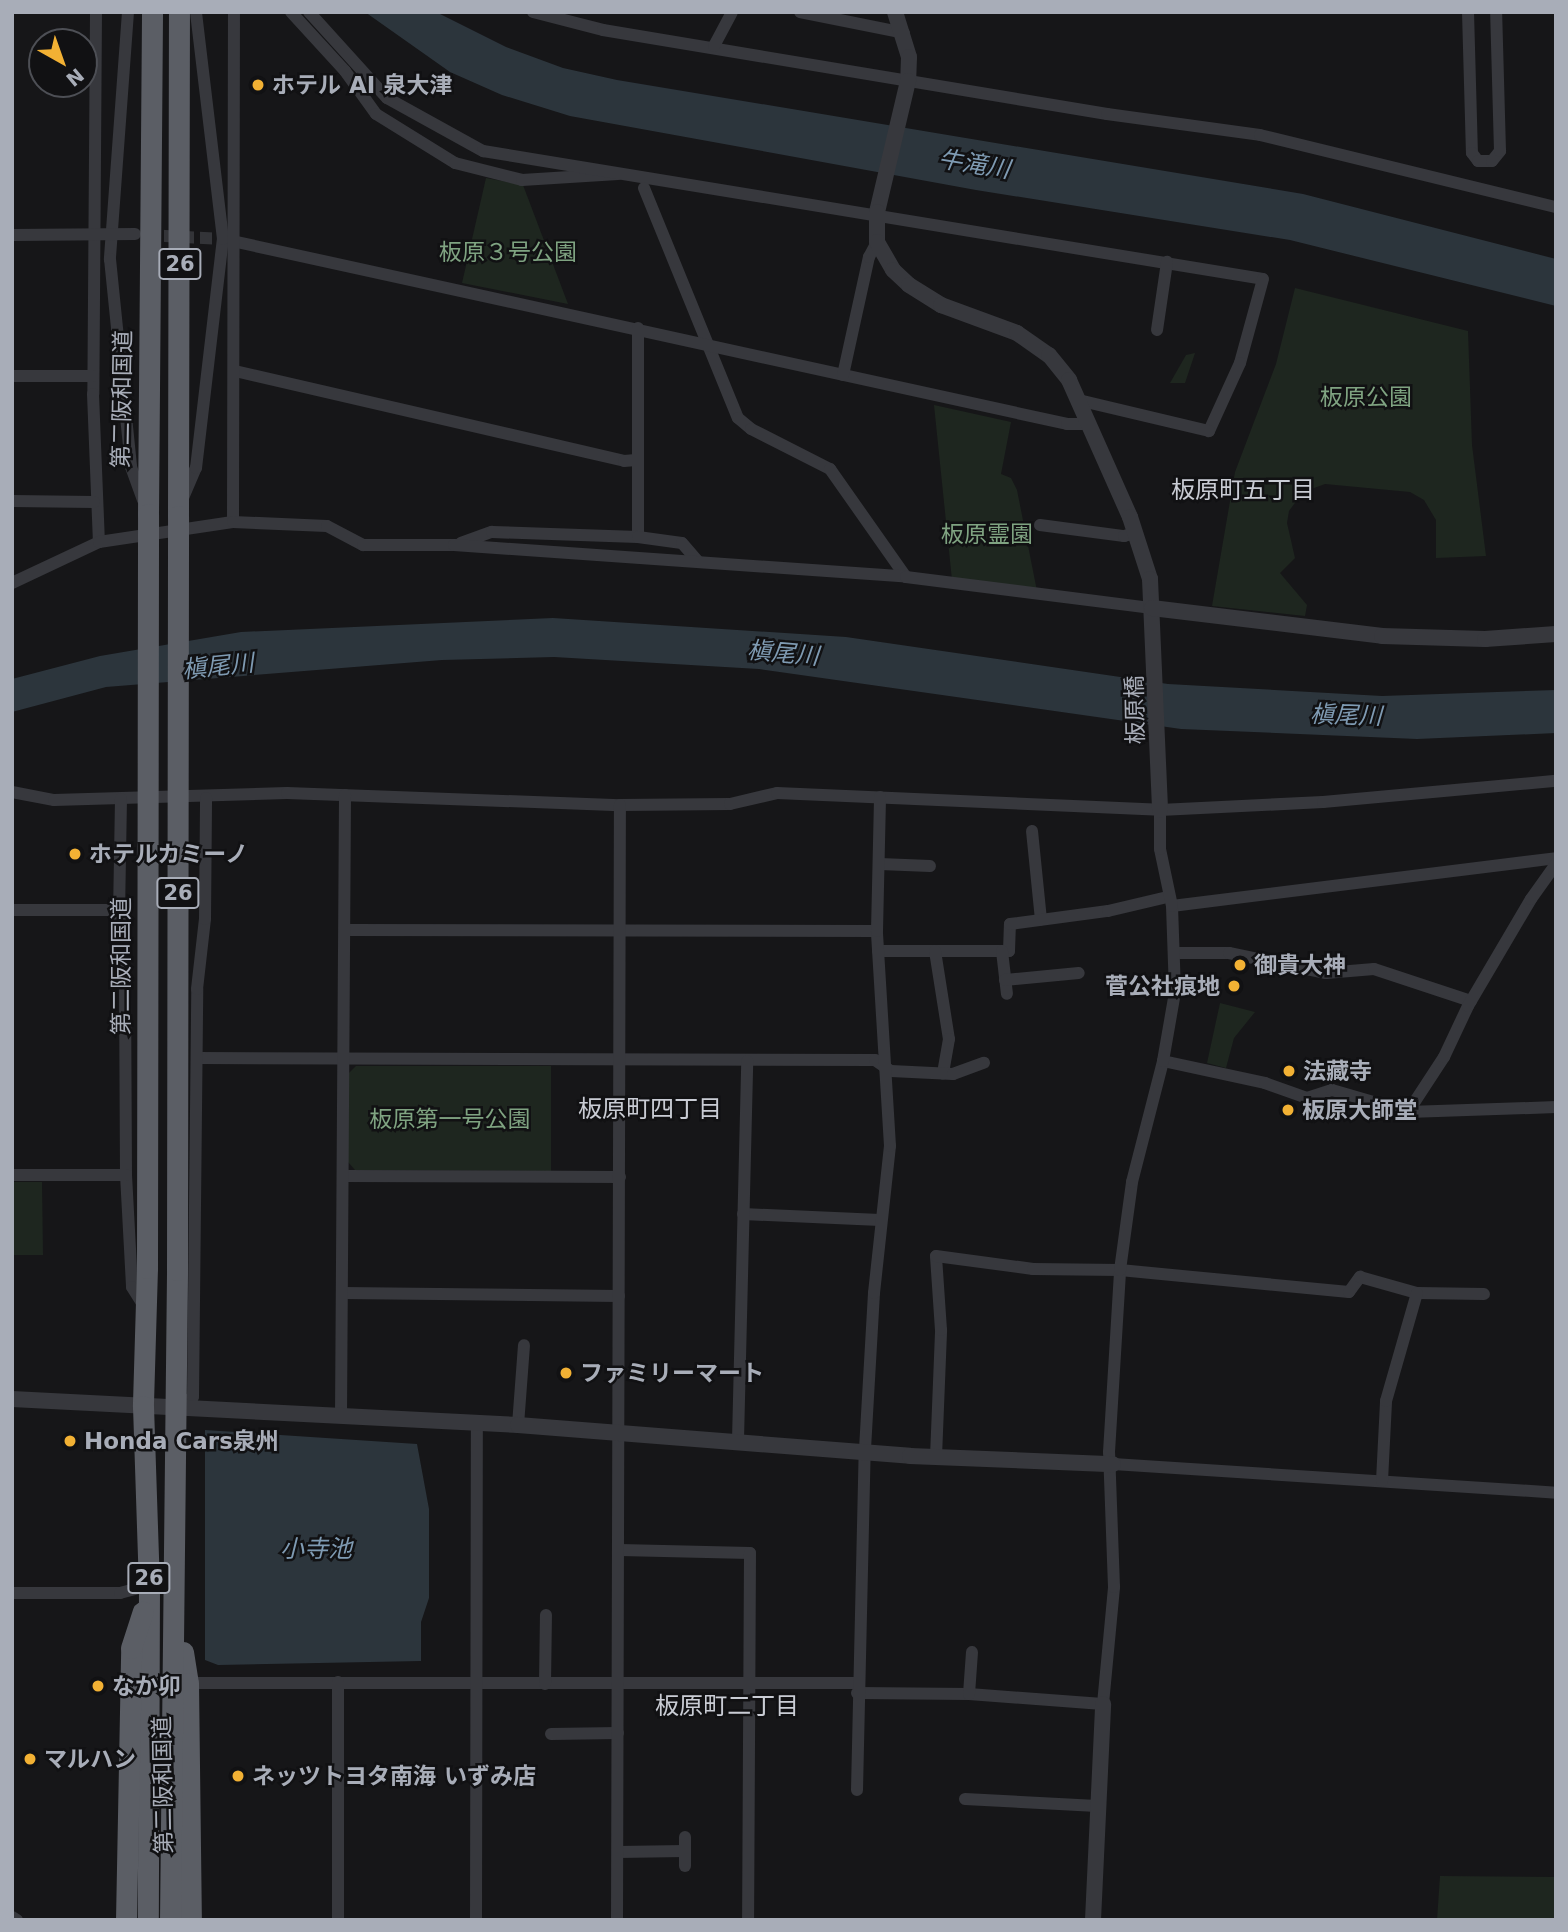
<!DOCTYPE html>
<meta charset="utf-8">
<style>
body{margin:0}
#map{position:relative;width:1568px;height:1932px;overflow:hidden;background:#161618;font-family:"DejaVu Sans","Noto Sans JP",sans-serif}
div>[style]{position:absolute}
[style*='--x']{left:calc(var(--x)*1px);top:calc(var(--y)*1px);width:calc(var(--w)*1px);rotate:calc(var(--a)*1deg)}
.green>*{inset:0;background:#1e261f}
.water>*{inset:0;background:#2c353c}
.minor-tunnel>*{height:12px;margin-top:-6px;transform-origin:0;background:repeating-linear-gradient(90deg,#333438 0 12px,transparent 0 18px)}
.minor>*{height:12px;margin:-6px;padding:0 6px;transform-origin:6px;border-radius:6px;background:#37383d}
.tertiary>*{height:16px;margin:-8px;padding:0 8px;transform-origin:8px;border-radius:8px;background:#37383d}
.trunk>*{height:21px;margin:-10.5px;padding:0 10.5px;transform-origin:10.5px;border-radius:10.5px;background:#5b5e65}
.trunk-bridge>*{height:21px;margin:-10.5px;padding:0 10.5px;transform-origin:10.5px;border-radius:10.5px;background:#5b5e65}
.dots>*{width:19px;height:19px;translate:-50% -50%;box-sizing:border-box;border:4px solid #111113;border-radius:50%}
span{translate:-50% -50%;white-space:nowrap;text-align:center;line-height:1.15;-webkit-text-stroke:5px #111113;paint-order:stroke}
.shield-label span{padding:2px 5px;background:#111113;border:2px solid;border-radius:5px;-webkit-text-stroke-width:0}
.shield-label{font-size:21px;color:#a8adb8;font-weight:700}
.poi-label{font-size:23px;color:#a8adb8;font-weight:700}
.left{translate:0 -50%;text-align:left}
.right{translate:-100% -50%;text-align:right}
.park-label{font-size:23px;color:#7fa381}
.street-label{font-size:23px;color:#a8adb8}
.water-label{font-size:24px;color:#7f9bb3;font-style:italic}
.neighbourhood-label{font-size:24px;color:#c9ccd4}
.frame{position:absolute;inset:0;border:14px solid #a8adb8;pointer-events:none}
.north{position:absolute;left:28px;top:28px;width:70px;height:70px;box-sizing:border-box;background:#111113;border:2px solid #4d4f55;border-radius:50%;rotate:140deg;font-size:19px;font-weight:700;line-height:28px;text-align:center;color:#a8adb8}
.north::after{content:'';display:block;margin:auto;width:24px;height:32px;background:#f2b134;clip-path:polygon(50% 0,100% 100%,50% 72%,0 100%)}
</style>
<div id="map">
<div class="green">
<i style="clip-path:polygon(486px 178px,523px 185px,568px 304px,462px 283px)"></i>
<i style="clip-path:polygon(1295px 288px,1468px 331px,1472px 445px,1486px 556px,1436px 558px,1436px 520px,1424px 500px,1410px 492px,1325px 484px,1303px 492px,1289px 511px,1287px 523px,1295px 558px,1280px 573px,1307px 605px,1305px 616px,1212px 606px,1235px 472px,1276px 364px)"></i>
<i style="clip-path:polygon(1195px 353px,1185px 383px,1170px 383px,1186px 355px)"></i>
<i style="clip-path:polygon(934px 405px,1011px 422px,1001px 474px,1011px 478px,1017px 490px,1037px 591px,952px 580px)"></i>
<i style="clip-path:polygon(1220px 1003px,1255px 1012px,1234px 1038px,1226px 1068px,1207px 1063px)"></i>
<i style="clip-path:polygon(356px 1066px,551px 1066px,551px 1171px,355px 1170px,348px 1162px,348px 1074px)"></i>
<i style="clip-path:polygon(12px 1182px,42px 1182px,43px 1255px,12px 1255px)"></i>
<i style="clip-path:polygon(1440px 1876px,1556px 1877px,1556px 1920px,1437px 1920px)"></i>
</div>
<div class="water">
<i style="clip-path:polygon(365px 12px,436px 12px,506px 47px,563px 68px,617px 80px,1303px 194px,1556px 259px,1556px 306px,1290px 240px,976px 190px,570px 116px,502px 95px,450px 72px)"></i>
<i style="clip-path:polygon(553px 618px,846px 637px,1168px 684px,1382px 696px,1556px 690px,1556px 733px,1417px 739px,1181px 729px,759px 669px,554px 657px,442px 660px,106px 687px,12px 712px,12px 679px,100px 656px,241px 632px)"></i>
<i style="clip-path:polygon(205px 1430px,417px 1444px,429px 1509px,429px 1598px,421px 1622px,421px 1661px,218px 1665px,205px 1660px)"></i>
</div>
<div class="minor-tunnel">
<i style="--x:146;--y:235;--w:77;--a:3"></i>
</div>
<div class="minor">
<i style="--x:96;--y:12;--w:382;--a:90.4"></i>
<i style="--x:93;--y:394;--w:148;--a:87.7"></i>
<i style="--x:128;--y:12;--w:248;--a:94.2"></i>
<i style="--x:110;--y:259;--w:209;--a:84.2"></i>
<i style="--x:131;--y:467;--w:35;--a:70"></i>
<i style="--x:291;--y:12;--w:80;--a:47.5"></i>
<i style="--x:345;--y:71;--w:53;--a:54.2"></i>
<i style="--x:376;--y:114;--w:93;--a:31.8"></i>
<i style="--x:455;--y:163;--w:69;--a:14.2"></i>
<i style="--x:522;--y:180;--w:96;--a:-3.6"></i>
<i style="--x:309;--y:12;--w:116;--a:47.8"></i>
<i style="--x:387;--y:98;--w:110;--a:28.9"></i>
<i style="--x:483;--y:151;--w:790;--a:9.32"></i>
<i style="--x:1263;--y:279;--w:87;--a:105.3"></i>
<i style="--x:1240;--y:363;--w:75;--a:114.5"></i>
<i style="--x:1209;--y:431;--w:135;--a:-166.7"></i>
<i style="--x:533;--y:12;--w:72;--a:14.4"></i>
<i style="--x:603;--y:30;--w:511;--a:9.46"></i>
<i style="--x:1107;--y:114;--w:154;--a:7.8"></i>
<i style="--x:1260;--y:135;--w:305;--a:13.7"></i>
<i style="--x:800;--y:12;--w:106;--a:11.4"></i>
<i style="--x:1468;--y:12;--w:141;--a:88.4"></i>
<i style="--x:1472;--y:153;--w:10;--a:53"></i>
<i style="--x:1478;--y:161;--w:14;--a:0"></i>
<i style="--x:1492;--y:161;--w:13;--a:-51"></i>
<i style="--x:1500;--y:151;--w:139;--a:-91.6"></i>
<i style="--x:714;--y:46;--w:38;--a:-62"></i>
<i style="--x:644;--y:188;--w:248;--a:67.8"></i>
<i style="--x:738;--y:418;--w:17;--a:40"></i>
<i style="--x:751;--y:429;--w:89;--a:26.9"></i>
<i style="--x:830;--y:469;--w:132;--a:54.9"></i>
<i style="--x:12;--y:235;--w:123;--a:-0.5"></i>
<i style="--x:223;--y:239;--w:864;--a:12.36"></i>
<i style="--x:1067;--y:424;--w:22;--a:0"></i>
<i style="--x:1157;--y:330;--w:69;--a:-81.6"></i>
<i style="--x:235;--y:371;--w:399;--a:13"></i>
<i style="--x:624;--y:461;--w:12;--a:-5"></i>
<i style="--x:843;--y:375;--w:121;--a:-77.6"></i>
<i style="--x:869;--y:257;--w:17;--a:-62"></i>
<i style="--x:12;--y:376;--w:81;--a:0"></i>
<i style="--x:183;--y:498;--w:33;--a:-67"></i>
<i style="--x:196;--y:468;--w:231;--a:-83.3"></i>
<i style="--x:223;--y:239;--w:229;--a:-96.8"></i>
<i style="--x:12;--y:501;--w:82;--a:0.7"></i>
<i style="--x:233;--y:522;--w:510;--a:-89.89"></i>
<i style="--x:1040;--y:525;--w:85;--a:7.5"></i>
<i style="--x:1124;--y:536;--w:11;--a:-15"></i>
<i style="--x:638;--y:537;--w:209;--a:-90"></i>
<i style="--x:461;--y:543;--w:33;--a:-20"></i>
<i style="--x:492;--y:532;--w:146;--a:2"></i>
<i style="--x:638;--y:537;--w:44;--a:7.8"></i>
<i style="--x:682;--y:543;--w:23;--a:49"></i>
<i style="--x:12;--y:583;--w:96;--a:-25.2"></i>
<i style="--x:99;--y:542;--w:135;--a:-8.5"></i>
<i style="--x:233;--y:522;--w:94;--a:2.4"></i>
<i style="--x:327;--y:526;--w:41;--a:27.8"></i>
<i style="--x:363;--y:545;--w:91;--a:0"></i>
<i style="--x:454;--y:545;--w:453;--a:4"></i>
<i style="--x:906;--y:577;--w:248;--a:7.2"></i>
<i style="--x:12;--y:792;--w:43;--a:10.8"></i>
<i style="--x:54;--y:800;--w:233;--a:-1.7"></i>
<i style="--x:287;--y:793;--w:333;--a:2.1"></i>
<i style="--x:620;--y:805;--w:110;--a:-0.5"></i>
<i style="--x:730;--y:804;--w:48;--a:-13.2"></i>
<i style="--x:777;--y:793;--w:383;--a:2.5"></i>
<i style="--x:1160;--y:810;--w:163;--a:-2.8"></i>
<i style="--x:1323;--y:802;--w:234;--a:-5.2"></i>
<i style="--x:121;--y:799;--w:111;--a:91"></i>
<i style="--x:119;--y:910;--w:73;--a:85.3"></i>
<i style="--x:125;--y:983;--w:192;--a:89.7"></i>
<i style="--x:126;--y:1175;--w:112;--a:86.9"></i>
<i style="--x:132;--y:1287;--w:22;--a:58"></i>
<i style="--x:1032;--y:831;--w:89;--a:84.2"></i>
<i style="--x:880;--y:864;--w:50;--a:2.3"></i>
<i style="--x:1172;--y:906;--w:387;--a:-7.1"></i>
<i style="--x:12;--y:910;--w:107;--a:0"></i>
<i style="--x:345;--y:930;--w:532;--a:0.11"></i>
<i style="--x:878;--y:951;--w:131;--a:0"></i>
<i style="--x:1009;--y:951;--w:27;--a:-88"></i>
<i style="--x:1010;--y:924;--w:99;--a:-7.6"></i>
<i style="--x:1108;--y:911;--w:61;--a:-13.3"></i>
<i style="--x:935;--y:951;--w:89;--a:81"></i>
<i style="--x:949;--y:1039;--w:35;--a:100"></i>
<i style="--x:1002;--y:951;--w:43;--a:83.4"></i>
<i style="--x:1174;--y:953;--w:55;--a:0"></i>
<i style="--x:1229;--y:953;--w:99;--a:11.7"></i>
<i style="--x:1326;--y:973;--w:48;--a:-4.8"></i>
<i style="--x:1374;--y:969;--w:102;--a:18.3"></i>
<i style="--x:1005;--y:980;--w:74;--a:-5.4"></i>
<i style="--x:197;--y:1058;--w:678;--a:0.17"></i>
<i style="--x:875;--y:1060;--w:19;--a:35"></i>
<i style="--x:891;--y:1071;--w:62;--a:2.8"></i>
<i style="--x:953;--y:1074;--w:33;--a:-20"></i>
<i style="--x:1163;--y:1061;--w:104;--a:12.2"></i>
<i style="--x:1265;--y:1083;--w:45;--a:19.7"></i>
<i style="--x:1307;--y:1098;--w:26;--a:-18"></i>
<i style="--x:1332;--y:1090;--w:79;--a:16.1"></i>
<i style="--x:1408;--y:1112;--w:148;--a:-1.9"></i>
<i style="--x:1408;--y:1112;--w:66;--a:-56.8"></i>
<i style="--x:1444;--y:1057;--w:56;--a:-64.8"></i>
<i style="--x:1468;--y:1006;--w:124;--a:-59.5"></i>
<i style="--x:1531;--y:899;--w:43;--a:-54.5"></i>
<i style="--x:12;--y:1175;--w:114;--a:0"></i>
<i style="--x:344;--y:1176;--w:276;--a:0.2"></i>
<i style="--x:743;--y:1214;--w:137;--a:2.5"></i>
<i style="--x:343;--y:1293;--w:276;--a:0.6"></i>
<i style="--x:177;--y:1406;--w:18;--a:-29"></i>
<i style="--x:193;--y:1397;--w:408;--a:-89.4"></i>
<i style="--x:197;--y:989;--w:70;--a:-83.5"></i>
<i style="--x:205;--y:919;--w:121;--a:-89.5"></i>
<i style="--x:341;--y:1416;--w:621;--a:-89.63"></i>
<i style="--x:518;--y:1425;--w:80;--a:-85.7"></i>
<i style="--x:738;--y:1440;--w:379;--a:-88.6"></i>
<i style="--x:936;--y:1457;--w:127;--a:-87.7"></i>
<i style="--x:941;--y:1330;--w:74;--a:-93.9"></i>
<i style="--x:936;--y:1256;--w:98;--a:7.6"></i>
<i style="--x:1033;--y:1269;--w:87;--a:0.7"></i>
<i style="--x:1120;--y:1270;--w:230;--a:5.5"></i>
<i style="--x:1349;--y:1292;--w:19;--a:-54"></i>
<i style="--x:1360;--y:1277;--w:59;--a:15.7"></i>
<i style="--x:1417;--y:1293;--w:67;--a:0.9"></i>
<i style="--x:1113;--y:1464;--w:444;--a:3.7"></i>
<i style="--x:1382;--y:1481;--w:80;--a:-87.1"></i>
<i style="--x:1386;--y:1401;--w:112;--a:-74"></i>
<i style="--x:620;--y:1550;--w:130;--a:1.3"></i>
<i style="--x:750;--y:1553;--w:367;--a:90.3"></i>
<i style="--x:12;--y:1593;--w:108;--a:0"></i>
<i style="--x:120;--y:1593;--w:30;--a:-15"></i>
<i style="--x:188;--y:1683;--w:669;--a:0"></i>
<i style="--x:545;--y:1684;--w:69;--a:-89.2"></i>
<i style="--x:857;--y:1693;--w:112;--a:0.5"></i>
<i style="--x:969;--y:1694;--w:134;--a:4.3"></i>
<i style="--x:1103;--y:1704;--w:118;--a:-84.6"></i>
<i style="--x:1114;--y:1587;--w:135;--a:-92.1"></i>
<i style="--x:1109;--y:1452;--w:182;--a:-86.5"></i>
<i style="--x:1120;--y:1270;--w:89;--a:-82.2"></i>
<i style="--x:1132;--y:1182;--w:125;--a:-75.6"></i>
<i style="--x:1163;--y:1061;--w:70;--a:-80.1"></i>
<i style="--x:1175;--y:992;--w:86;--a:-92"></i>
<i style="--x:1172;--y:906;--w:58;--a:-101.9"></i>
<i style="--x:1160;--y:849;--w:39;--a:-90"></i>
<i style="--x:969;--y:1694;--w:42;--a:-85.9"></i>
<i style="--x:551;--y:1734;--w:67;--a:-0.9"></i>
<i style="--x:857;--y:1790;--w:341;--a:-88.7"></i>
<i style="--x:865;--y:1449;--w:156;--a:-86.7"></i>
<i style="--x:874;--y:1293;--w:148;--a:-83.8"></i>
<i style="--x:890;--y:1146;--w:215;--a:-93.5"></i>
<i style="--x:877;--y:931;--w:134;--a:-88.7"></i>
<i style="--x:965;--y:1799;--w:132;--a:3"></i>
<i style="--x:618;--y:1852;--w:67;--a:-0.9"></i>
<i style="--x:685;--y:1866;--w:29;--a:-90"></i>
<i style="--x:12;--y:1917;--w:6;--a:31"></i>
<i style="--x:338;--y:1920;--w:238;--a:-90"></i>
<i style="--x:476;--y:1920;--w:497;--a:-89.9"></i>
<i style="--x:617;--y:1920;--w:1115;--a:-89.85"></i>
</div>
<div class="tertiary">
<i style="--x:895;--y:12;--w:47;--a:72.7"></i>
<i style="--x:909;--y:57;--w:24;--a:92"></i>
<i style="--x:908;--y:81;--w:135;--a:103.3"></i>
<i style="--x:877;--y:212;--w:30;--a:90"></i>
<i style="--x:877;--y:242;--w:32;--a:60"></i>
<i style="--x:893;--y:270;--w:22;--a:43"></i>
<i style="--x:909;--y:285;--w:38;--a:32"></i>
<i style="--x:941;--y:305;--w:81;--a:20.2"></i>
<i style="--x:1017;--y:333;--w:39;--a:35"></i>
<i style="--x:1049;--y:355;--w:32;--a:51"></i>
<i style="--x:1069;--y:380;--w:150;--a:66"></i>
<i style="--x:1130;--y:517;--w:65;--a:72.1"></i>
<i style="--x:1150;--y:579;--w:231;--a:87.5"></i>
<i style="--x:1152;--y:608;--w:232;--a:6.9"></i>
<i style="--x:1382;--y:636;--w:103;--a:1.7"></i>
<i style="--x:1485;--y:639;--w:71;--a:-4"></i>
<i style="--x:12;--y:1399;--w:507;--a:2.94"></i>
<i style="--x:518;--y:1425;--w:393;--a:4.5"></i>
<i style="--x:910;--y:1456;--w:203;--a:2.3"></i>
<i style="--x:1093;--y:1920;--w:216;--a:-87.3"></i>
</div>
<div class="trunk">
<i style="--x:148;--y:514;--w:502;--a:-89.54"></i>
<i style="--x:178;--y:516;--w:504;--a:-89.89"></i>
<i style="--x:147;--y:1268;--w:138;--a:91.7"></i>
<i style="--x:143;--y:1406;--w:179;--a:88.1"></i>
<i style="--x:149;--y:1585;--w:335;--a:90.2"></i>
<i style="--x:183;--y:1652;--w:31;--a:81"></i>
<i style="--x:188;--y:1683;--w:237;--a:89.3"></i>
<i style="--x:126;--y:1920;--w:272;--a:-88.9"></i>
<i style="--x:131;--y:1648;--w:38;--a:-72"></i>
<i style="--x:170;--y:1920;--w:650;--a:-89.38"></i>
</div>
<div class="trunk-bridge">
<i style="--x:147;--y:1268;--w:754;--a:-89.92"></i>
<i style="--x:177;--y:1270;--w:754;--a:-89.92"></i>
</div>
<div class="dots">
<i style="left:258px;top:85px;background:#f2b134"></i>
<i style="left:75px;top:854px;background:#f2b134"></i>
<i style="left:1240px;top:965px;background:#f2b134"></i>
<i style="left:1234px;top:986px;background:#f2b134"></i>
<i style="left:1289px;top:1071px;background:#f2b134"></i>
<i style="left:1288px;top:1110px;background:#f2b134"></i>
<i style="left:566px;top:1373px;background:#f2b134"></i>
<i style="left:70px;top:1441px;background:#f2b134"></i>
<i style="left:98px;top:1686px;background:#f2b134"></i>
<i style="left:30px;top:1759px;background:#f2b134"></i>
<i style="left:238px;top:1776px;background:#f2b134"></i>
</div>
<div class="shield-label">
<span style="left:180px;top:264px">26</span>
<span style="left:178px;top:893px">26</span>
<span style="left:149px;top:1578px">26</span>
</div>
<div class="poi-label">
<span class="left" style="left:272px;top:85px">ホテル AI 泉大津</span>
<span class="left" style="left:89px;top:854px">ホテルカミーノ</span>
<span class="left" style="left:1254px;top:965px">御貴大神</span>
<span class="right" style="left:1220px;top:986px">菅公社痕地</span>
<span class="left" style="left:1303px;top:1071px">法藏寺</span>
<span class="left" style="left:1302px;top:1110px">板原大師堂</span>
<span class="left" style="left:580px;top:1373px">ファミリーマート</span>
<span class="left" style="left:84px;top:1441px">Honda Cars泉州</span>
<span class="left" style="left:112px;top:1686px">なか卯</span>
<span class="left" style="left:44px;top:1759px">マルハン</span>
<span class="left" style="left:252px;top:1776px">ネッツトヨタ南海 いずみ店</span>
</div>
<div class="park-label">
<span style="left:508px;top:252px">板原３号公園</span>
<span style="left:1366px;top:397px">板原公園</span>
<span style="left:987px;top:534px">板原霊園</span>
<span style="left:450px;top:1119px">板原第一号公園</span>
</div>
<div class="street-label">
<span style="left:122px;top:399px;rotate:-89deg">第二阪和国道</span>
<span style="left:1135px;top:710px;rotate:-91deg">板原橋</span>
<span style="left:121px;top:966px;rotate:-90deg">第二阪和国道</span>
<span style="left:163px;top:1785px;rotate:-91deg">第二阪和国道</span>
</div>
<div class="water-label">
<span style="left:974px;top:165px;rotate:9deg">牛滝川</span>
<span style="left:783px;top:654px;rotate:5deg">槇尾川</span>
<span style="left:218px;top:667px;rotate:-6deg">槇尾川</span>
<span style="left:1346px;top:716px;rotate:2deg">槇尾川</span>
<span style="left:316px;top:1550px">小寺池</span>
</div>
<div class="neighbourhood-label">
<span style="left:1243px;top:491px">板原町五丁目</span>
<span style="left:650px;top:1110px">板原町四丁目</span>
<span style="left:727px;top:1707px">板原町二丁目</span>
</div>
<div class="frame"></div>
<div class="north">N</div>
</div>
